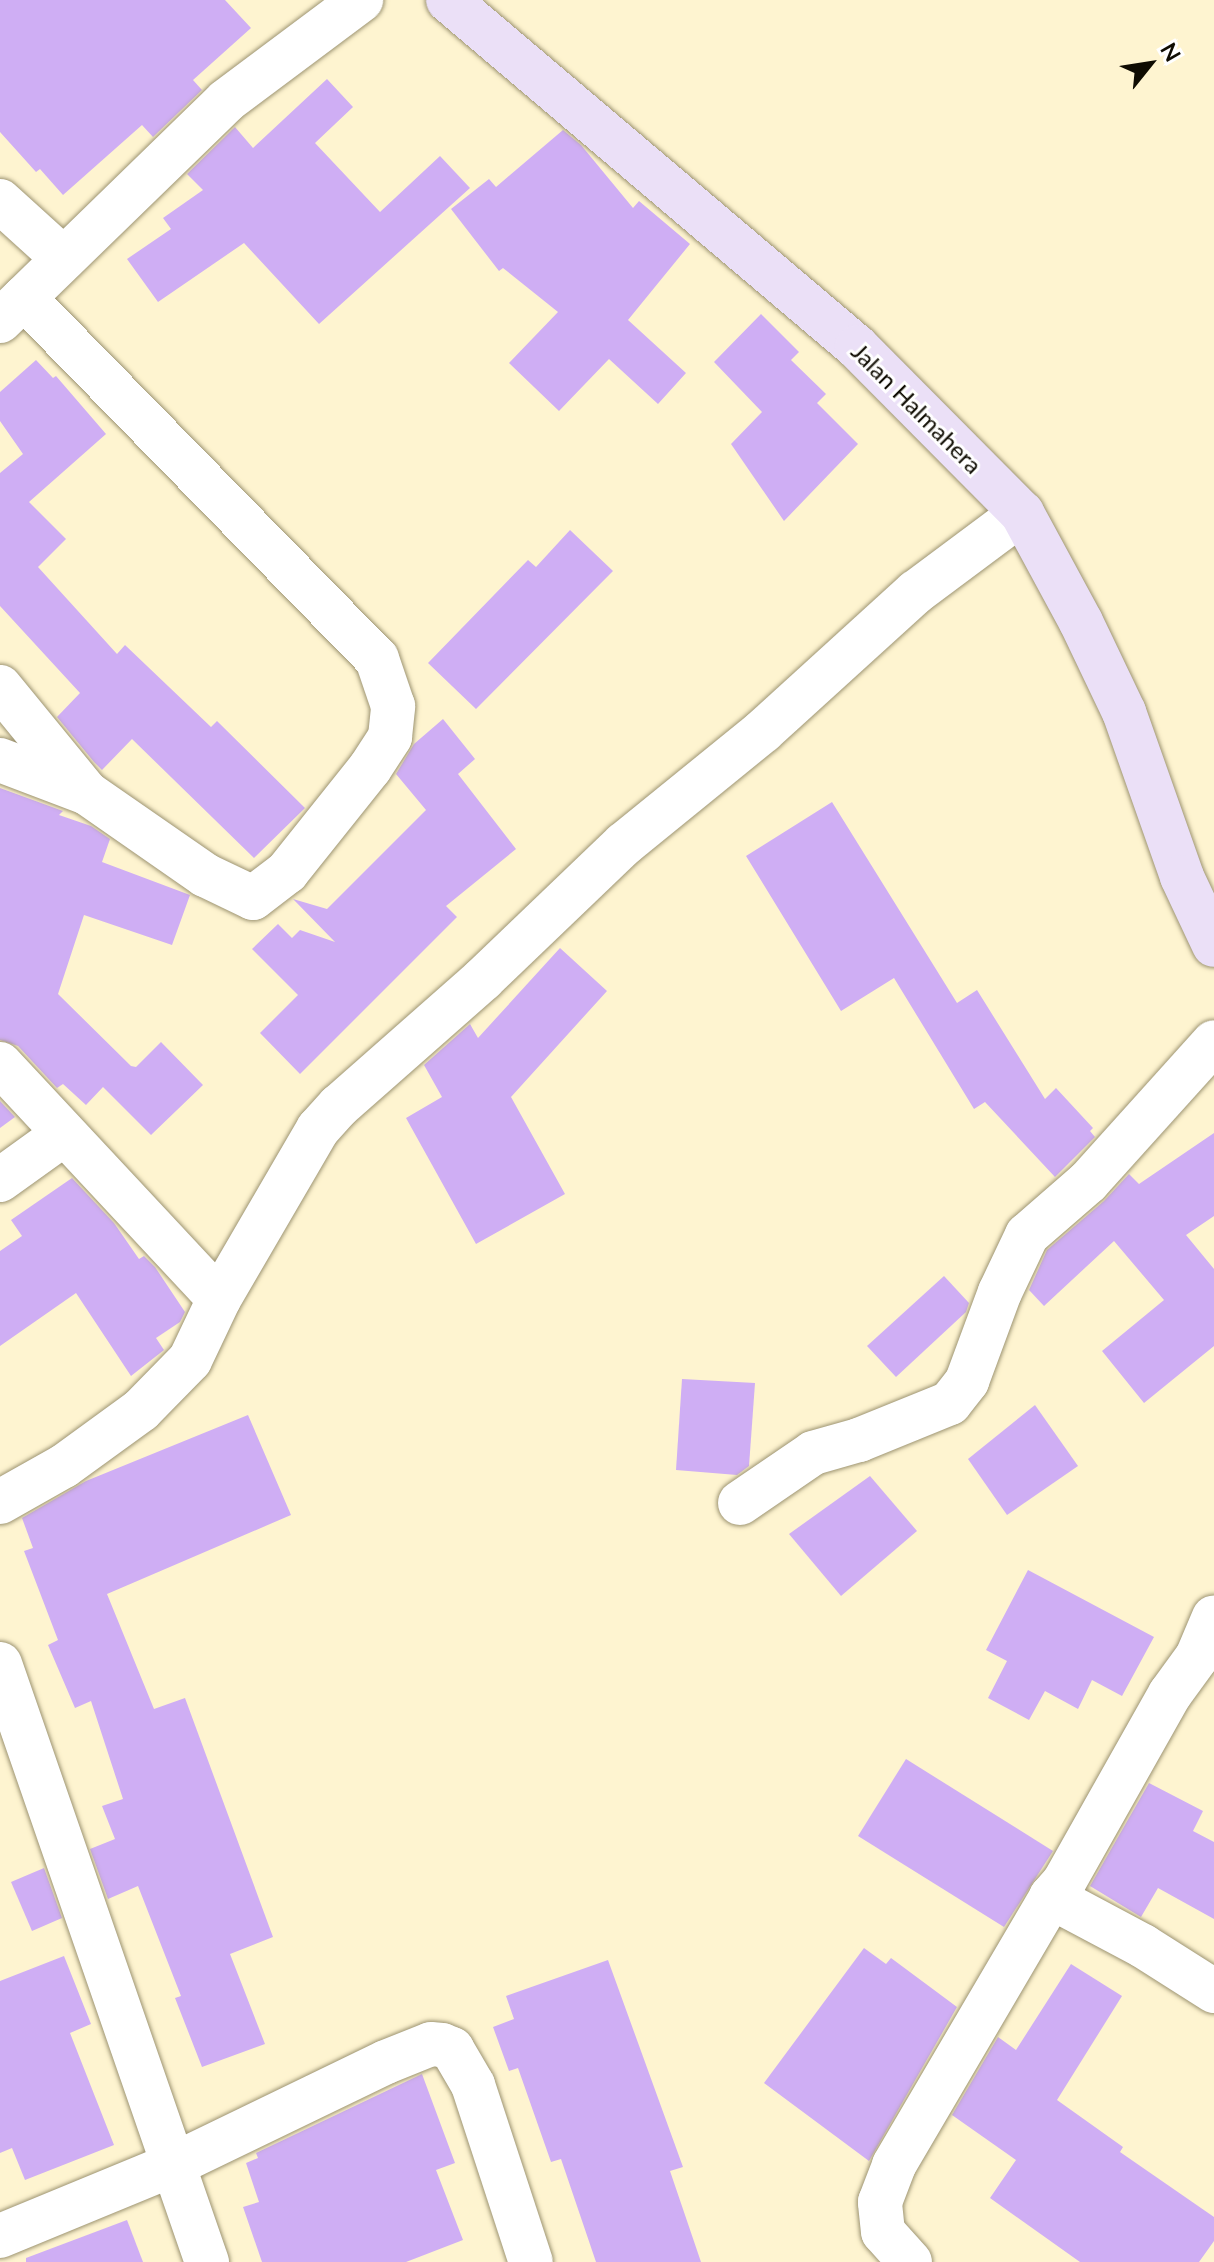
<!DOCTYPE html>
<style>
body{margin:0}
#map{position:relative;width:1214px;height:2262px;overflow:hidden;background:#fef4d0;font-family:Lato,sans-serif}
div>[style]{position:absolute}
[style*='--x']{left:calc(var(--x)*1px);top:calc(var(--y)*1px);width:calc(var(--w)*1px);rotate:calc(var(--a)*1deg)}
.building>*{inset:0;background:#cfaef4}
.roads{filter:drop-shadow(0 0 2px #9d9472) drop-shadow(0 0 2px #9d9472)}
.minor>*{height:44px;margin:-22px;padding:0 22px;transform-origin:22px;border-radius:22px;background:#fff}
.major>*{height:44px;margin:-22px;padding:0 22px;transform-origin:22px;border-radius:22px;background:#ebe0f7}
span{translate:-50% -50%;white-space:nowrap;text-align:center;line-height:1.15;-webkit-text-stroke:6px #fff;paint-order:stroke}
.street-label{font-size:24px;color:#0f0c02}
.north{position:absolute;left:1110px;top:24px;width:80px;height:80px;-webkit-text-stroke:6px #fff;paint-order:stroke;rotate:60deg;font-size:22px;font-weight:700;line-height:32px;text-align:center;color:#0f0c02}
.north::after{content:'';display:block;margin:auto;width:28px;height:36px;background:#0f0c02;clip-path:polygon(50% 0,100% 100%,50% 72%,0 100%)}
</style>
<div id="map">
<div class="building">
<i style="clip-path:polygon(0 0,225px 0,251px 28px,193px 80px,202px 90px,153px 137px,142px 125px,63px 195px,40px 169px,36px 172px,0 132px)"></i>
<i style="clip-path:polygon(327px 79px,353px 107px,315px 143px,380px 212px,440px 156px,470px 188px,319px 324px,244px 243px,158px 302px,127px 259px,171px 229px,163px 218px,203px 190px,187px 174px,235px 127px,253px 148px)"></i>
<i style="clip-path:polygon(563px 130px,581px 145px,633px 208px,639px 201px,690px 244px,628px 320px,686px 373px,658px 404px,609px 359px,559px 411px,509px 363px,558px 312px,503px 268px,499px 271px,451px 209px,489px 179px,496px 187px)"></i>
<i style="clip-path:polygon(761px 314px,799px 352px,791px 360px,826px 394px,817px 403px,858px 444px,784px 521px,731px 444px,762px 412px,714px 362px)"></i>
<i style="clip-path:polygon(36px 360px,53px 378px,56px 376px,106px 434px,29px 502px,66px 539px,38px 567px,117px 654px,125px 645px,211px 727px,217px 721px,305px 808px,254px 858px,132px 739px,102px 770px,94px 762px,57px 717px,80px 693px,0 606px,0 473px,23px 454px,0 421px,0 392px)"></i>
<i style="clip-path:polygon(570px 530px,613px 571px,476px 709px,428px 663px,528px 560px,536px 567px)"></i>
<i style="clip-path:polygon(443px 719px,475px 759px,458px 774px,516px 849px,446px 906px,457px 917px,300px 1074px,260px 1033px,298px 995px,252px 949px,278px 924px,292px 938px,300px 930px,335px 942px,293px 899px,327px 909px,426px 810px,396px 774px,414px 744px)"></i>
<i style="clip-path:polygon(0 788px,63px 811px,59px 815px,91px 826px,110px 839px,102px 862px,190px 895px,172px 945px,84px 915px,58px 994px,131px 1066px,136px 1067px,161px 1042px,203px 1085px,151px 1135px,103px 1087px,86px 1105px,63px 1084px,57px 1088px,18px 1046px,0 1040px)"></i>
<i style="clip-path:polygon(832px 802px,957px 1003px,977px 990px,1045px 1099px,1056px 1088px,1093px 1128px,1090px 1131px,1095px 1137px,1055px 1177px,985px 1102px,974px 1109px,894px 978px,841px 1011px,746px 856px)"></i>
<i style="clip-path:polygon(560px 948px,607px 991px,511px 1097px,565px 1194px,476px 1244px,406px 1118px,442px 1097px,424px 1065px,470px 1024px,478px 1038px)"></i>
<i style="clip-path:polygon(0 1101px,15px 1117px,0 1128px)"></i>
<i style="clip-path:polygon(1214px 1133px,1214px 1216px,1186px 1235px,1214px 1269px,1214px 1346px,1144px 1403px,1102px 1351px,1164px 1300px,1114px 1241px,1044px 1306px,1029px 1290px,1047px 1250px,1104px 1201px,1129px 1174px,1139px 1184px)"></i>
<i style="clip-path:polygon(72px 1178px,114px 1223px,139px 1259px,144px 1256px,155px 1267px,185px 1312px,180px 1322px,156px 1338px,164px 1350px,131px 1376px,76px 1293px,0 1346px,0 1251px,22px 1236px,11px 1220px)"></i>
<i style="clip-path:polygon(944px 1276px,969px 1303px,966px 1312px,896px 1377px,867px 1346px)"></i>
<i style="clip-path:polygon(682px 1379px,755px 1383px,749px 1466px,737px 1475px,676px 1470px)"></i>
<i style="clip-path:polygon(1035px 1405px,1078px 1466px,1007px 1515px,968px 1459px)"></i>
<i style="clip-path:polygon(248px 1415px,291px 1515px,107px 1594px,154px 1709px,185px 1698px,273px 1937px,230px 1954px,265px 2044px,202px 2067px,175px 1998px,181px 1996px,138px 1886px,108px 1899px,90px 1849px,115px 1839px,102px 1806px,123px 1799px,91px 1701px,75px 1708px,48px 1645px,58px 1640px,24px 1551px,33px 1548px,22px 1518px,86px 1481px)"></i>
<i style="clip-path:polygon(870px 1476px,917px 1531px,841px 1596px,789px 1534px)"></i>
<i style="clip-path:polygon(1028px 1570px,1154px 1637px,1122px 1696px,1092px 1680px,1078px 1709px,1045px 1691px,1029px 1720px,988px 1698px,1007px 1661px,986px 1650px)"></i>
<i style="clip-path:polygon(906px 1759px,1053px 1851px,1004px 1927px,858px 1836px)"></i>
<i style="clip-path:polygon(1149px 1783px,1203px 1811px,1193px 1831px,1214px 1842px,1214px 1919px,1158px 1888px,1141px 1917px,1090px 1886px)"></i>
<i style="clip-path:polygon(44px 1868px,62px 1918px,32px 1931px,11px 1882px)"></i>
<i style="clip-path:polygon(864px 1948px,886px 1964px,891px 1958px,957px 2007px,869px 2161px,764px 2083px)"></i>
<i style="clip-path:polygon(64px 1956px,91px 2024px,70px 2033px,114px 2145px,25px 2180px,12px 2148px,0 2153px,0 1981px)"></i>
<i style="clip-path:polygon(608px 1960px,683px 2167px,670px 2171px,701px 2262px,596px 2262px,561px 2159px,551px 2162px,518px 2068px,509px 2071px,493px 2027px,514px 2019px,506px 1996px)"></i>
<i style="clip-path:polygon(1071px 1964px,1122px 1996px,1057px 2100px,1123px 2147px,1120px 2152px,1214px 2217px,1214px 2241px,1199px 2262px,1080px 2262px,990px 2198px,1016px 2160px,952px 2115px,998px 2037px,1016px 2050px)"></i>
<i style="clip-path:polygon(422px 2074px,455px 2163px,436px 2170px,463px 2240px,406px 2262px,262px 2262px,243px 2207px,259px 2202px,246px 2163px,258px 2158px,256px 2153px)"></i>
<i style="clip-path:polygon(127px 2220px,143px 2262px,26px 2262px,26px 2258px)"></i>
</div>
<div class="roads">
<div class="minor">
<i style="--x:0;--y:201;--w:86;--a:42.2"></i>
<i style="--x:0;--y:321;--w:315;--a:-44.2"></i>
<i style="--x:226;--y:101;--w:169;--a:-36.8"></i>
<i style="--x:0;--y:687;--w:136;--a:50.7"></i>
<i style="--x:0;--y:760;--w:93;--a:20.8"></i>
<i style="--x:87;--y:793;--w:144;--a:34.8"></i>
<i style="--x:205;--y:875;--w:53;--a:25.6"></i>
<i style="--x:253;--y:898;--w:43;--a:-37.4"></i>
<i style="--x:287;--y:872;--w:133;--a:-51.4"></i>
<i style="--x:370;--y:768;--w:37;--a:-57"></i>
<i style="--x:390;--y:737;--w:31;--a:-84"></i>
<i style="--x:393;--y:706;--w:50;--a:-108.8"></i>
<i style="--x:377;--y:659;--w:505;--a:-134.36"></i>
<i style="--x:0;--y:1064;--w:321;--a:47"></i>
<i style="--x:0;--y:1180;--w:79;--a:-35.7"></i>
<i style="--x:0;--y:1502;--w:73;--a:-29.4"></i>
<i style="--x:64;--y:1466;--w:95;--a:-36"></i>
<i style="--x:141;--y:1410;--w:70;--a:-45.6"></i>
<i style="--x:190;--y:1360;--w:68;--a:-64.6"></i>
<i style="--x:219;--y:1299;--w:197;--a:-59.8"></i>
<i style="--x:318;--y:1129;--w:31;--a:-48"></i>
<i style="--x:339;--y:1106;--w:192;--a:-41.4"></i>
<i style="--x:483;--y:979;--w:195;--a:-43.8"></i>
<i style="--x:624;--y:844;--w:179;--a:-39.1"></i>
<i style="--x:763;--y:731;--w:207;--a:-42.3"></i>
<i style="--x:916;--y:592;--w:132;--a:-36.7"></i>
<i style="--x:740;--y:1503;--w:88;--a:-34.4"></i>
<i style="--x:813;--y:1453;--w:48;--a:-15.8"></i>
<i style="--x:859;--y:1440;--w:98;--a:-22.1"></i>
<i style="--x:950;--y:1403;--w:28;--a:-52"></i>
<i style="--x:967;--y:1381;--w:95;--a:-69.7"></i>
<i style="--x:1000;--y:1292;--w:63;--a:-64.7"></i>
<i style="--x:1027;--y:1235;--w:81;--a:-41"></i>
<i style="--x:1088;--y:1182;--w:188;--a:-48"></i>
<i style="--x:0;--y:1664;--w:633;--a:70.91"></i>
<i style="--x:1051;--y:1897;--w:104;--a:28"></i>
<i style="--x:1143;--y:1946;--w:84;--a:32.4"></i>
<i style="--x:0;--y:2236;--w:189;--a:-22.4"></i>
<i style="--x:175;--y:2164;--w:234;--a:-25.8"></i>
<i style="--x:386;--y:2062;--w:48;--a:-21.8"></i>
<i style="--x:431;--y:2044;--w:11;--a:5"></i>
<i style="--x:442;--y:2045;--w:11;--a:22"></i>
<i style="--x:452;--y:2049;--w:42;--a:59.7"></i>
<i style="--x:473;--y:2085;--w:186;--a:71.9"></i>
<i style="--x:910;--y:2262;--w:40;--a:-132"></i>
<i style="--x:883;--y:2232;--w:30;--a:-96"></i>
<i style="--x:880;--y:2202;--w:40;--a:-69"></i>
<i style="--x:894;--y:2165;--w:311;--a:-59.6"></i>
<i style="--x:1051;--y:1897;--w:20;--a:-49"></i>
<i style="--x:1064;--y:1882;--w:216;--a:-60.6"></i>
<i style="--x:1170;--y:1694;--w:46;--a:-53.9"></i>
<i style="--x:1197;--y:1657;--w:43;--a:-67"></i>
</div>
<div class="major">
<i style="--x:448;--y:0;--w:536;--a:40.31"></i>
<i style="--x:857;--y:347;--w:234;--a:45.2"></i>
<i style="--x:1022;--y:513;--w:124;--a:61.6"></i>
<i style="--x:1081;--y:622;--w:100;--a:64.5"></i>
<i style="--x:1124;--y:712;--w:175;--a:70.6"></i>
<i style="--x:1182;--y:877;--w:75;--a:64.8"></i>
</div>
</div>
<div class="street-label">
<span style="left:917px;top:408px;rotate:45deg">Jalan Halmahera</span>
</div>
<div class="north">N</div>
</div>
